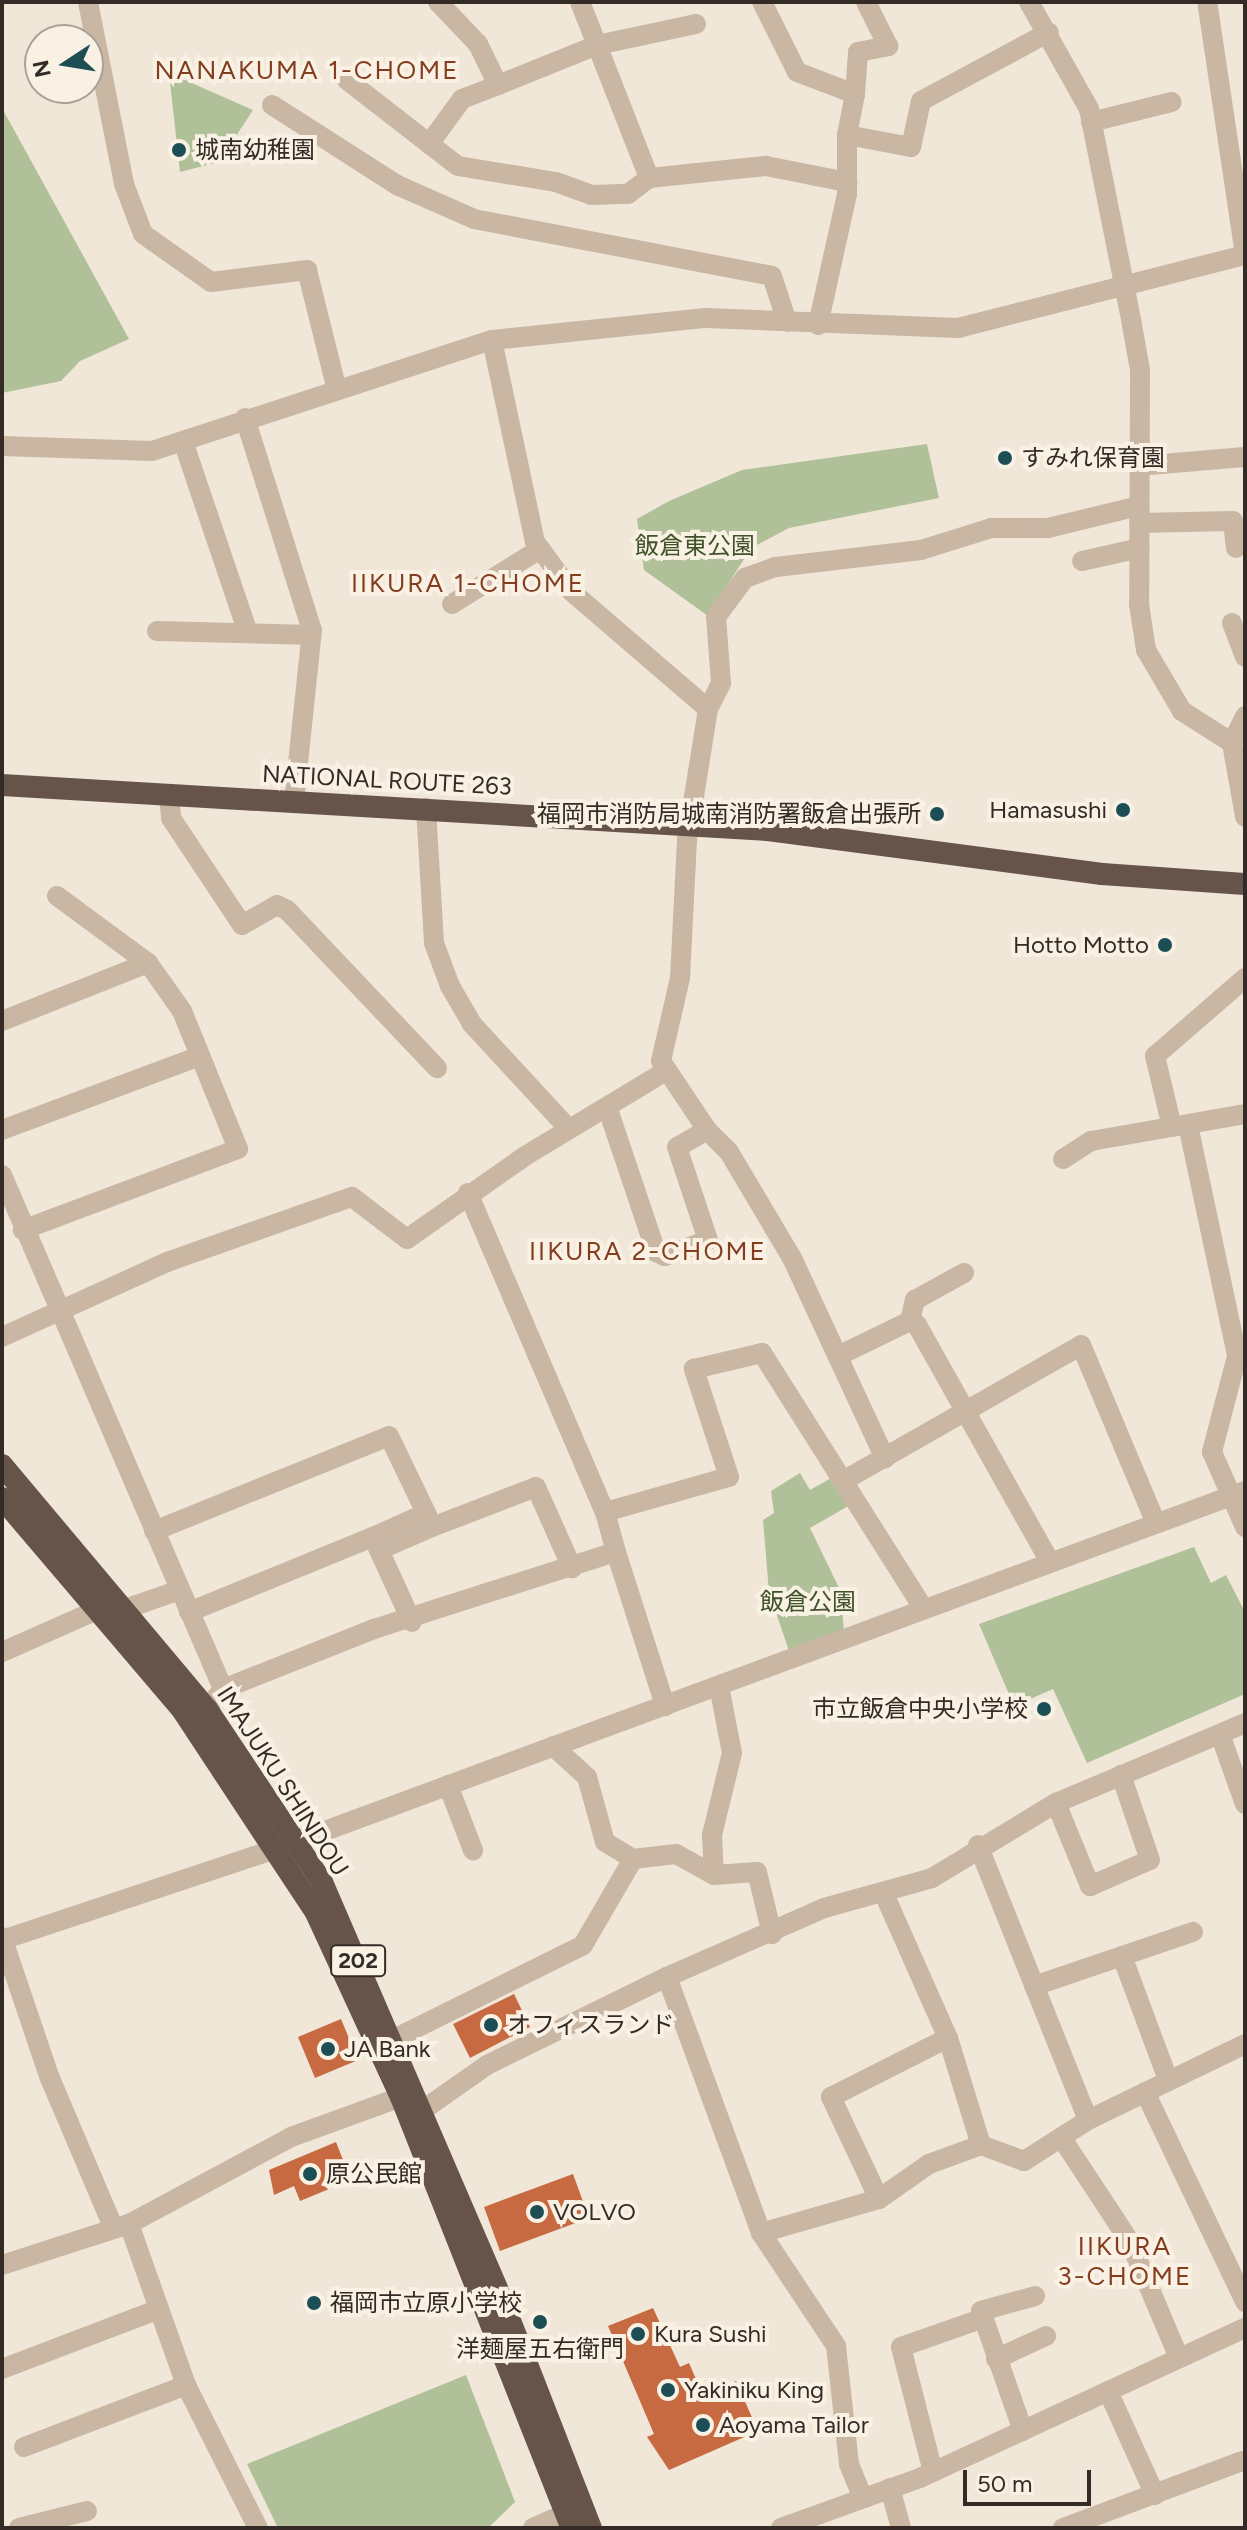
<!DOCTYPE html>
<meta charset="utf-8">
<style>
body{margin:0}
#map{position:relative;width:1247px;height:2530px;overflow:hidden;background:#f1e7d8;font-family:Figtree,"Noto Sans JP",sans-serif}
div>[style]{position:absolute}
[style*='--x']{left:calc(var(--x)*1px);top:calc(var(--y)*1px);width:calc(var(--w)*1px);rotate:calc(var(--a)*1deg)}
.green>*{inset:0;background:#b0c098}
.building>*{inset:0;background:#c76a41}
.minor>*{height:20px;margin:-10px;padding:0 10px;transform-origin:10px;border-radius:10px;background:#c9b7a4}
.tertiary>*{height:20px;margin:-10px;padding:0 10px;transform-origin:10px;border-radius:10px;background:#c9b7a4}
.trunk>*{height:22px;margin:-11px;padding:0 11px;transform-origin:11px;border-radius:11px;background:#66544a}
.dots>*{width:22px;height:22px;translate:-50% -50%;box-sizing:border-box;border:4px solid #f9f1e4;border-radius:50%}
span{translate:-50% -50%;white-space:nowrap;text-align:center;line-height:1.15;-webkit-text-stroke:8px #f9f1e4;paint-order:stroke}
.shield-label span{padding:2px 6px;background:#f9f1e4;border:2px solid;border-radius:6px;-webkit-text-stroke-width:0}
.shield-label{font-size:22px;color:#342b26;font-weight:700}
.poi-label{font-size:24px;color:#342b26}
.left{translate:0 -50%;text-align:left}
.right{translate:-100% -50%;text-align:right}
.park-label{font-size:24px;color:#41532a}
.street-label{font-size:24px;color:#342b26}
.neighbourhood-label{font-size:26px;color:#843d1f;letter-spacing:2px}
.frame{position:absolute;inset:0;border:4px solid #342b26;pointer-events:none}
.north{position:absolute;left:24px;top:24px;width:80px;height:80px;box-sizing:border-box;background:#f9f1e4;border:2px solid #aaa298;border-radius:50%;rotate:258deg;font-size:22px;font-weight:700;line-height:32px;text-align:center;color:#342b26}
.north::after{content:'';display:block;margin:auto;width:28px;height:36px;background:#1c4e56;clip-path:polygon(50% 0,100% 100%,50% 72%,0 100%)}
.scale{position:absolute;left:963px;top:2470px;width:128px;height:36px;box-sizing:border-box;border:4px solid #342b26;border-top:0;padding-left:10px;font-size:24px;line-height:28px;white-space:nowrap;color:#342b26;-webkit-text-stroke:6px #f9f1e4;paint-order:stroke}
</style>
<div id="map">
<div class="green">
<i style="clip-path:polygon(169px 73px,253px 110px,219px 162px,180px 172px)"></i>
<i style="clip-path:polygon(2px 108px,129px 339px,80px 361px,61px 381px,2px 393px)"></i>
<i style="clip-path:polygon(927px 444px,939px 498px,789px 528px,751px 548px,708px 616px,644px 570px,637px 519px,669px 501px,742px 470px)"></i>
<i style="clip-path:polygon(800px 1473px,810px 1490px,833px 1477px,850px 1505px,810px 1528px,841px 1592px,844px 1634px,790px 1654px,769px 1592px,763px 1520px,774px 1513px,771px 1491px)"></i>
<i style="clip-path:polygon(1194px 1547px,1211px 1583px,1226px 1575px,1245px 1612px,1245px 1694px,1087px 1763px,1053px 1689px,1014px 1706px,979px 1624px)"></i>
<i style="clip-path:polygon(466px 2375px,515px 2502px,488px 2528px,278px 2528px,247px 2464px)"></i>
</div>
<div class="building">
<i style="clip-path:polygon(514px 1994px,530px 2027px,470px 2058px,453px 2024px)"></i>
<i style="clip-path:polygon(341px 2019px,358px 2060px,315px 2078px,298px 2037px)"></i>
<i style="clip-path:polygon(336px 2142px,351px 2180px,300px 2201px,294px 2186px,274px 2195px,269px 2170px)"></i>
<i style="clip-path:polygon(573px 2174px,589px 2218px,500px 2251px,484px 2207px)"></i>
<i style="clip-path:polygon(653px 2308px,680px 2367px,689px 2363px,703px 2395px,736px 2381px,758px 2431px,669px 2470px,647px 2437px,654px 2434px,608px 2326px)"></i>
</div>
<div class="minor">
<i style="--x:88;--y:2;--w:186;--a:78.8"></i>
<i style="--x:124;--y:184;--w:53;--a:69.2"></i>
<i style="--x:143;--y:234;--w:83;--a:35.2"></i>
<i style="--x:211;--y:282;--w:97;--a:-7.1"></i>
<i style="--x:307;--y:270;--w:120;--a:76"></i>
<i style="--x:438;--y:2;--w:58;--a:46.4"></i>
<i style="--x:478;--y:44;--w:46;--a:64"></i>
<i style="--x:498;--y:85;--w:107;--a:-22"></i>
<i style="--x:597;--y:45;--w:46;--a:-111.6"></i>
<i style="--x:762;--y:2;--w:78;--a:63.4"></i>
<i style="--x:797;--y:72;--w:62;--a:20.8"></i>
<i style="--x:855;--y:94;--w:42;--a:101"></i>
<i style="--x:696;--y:24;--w:101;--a:168"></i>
<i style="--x:597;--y:45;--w:143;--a:68.6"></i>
<i style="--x:649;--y:178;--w:118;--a:-5.9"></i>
<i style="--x:766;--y:166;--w:83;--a:11.2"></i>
<i style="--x:347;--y:80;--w:140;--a:37.8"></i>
<i style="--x:458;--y:166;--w:99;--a:9.3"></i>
<i style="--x:556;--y:182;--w:38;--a:20"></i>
<i style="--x:592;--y:195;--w:36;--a:-2"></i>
<i style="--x:628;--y:194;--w:26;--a:-37"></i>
<i style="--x:855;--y:94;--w:42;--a:-85.9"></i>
<i style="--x:858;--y:52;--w:31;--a:-11"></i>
<i style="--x:888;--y:46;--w:49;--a:-116.6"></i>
<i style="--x:272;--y:105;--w:148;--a:32.6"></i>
<i style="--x:397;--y:185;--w:84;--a:23.8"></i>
<i style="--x:474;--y:219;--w:303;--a:10.8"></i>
<i style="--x:772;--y:276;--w:48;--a:71.9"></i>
<i style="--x:1091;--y:122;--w:83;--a:-13.9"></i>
<i style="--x:429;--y:144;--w:56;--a:-53.7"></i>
<i style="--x:462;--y:99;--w:39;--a:-21"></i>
<i style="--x:818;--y:325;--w:134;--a:-77.5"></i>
<i style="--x:847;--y:194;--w:59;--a:-90"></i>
<i style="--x:847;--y:135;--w:65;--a:10.6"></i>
<i style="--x:911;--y:147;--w:47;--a:-77.7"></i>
<i style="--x:921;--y:101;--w:145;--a:-28.3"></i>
<i style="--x:492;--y:340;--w:207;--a:78"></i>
<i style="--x:535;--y:542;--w:62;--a:53.5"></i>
<i style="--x:572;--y:592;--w:179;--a:40.7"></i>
<i style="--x:708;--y:709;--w:133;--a:99.1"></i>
<i style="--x:687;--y:840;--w:138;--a:92.9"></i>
<i style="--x:680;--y:978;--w:85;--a:102.9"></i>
<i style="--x:661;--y:1061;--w:83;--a:56.3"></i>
<i style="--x:707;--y:1130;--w:34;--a:150"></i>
<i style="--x:677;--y:1147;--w:98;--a:71.6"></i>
<i style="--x:708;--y:1240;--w:46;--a:159.6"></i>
<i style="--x:665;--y:1256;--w:10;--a:-156"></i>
<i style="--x:656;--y:1252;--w:151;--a:-108.6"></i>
<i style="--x:245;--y:418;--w:222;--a:72.5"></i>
<i style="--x:312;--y:630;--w:172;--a:96"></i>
<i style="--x:183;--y:441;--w:203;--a:71.3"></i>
<i style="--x:2;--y:446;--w:150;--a:1.9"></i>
<i style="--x:152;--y:451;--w:358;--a:-18.1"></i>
<i style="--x:492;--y:340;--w:215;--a:-5.9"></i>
<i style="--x:706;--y:318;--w:252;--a:2.3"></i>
<i style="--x:958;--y:328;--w:296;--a:-14.3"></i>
<i style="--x:1245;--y:255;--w:256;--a:-98.5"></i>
<i style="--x:1138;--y:466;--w:107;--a:-4.8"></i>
<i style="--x:1139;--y:523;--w:94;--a:-1.2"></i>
<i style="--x:1233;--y:521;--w:27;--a:84"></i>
<i style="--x:1082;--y:561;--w:59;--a:-12.6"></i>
<i style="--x:452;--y:604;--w:104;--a:-32"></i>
<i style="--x:1232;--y:623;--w:36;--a:69"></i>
<i style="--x:157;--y:631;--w:154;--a:1.5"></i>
<i style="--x:708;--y:709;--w:29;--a:-63"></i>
<i style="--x:721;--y:683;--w:66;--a:-94.3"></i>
<i style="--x:716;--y:617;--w:49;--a:-53.4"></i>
<i style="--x:745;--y:578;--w:33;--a:-20"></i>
<i style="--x:776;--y:567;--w:146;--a:-6.7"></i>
<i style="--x:921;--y:550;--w:73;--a:-17.4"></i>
<i style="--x:991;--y:528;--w:57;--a:0"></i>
<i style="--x:1048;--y:528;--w:94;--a:-13.6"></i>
<i style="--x:1232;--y:743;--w:30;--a:-64"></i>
<i style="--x:169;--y:795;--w:23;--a:85"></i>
<i style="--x:171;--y:818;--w:128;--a:56.4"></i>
<i style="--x:242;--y:925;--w:40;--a:-29.7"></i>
<i style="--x:277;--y:905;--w:11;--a:27"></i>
<i style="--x:287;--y:910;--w:218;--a:46.5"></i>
<i style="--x:426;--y:808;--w:135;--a:86.6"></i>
<i style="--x:434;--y:943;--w:46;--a:69.6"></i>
<i style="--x:450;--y:986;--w:44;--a:59.9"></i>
<i style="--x:472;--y:1024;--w:143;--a:47.3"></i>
<i style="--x:57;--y:896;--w:113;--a:36.4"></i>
<i style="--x:2;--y:1021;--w:157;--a:-21.7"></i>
<i style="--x:148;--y:963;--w:59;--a:54.7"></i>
<i style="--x:182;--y:1011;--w:149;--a:67.9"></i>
<i style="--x:238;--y:1149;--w:230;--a:159.4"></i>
<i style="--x:1188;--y:1125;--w:236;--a:78"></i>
<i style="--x:1237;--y:1356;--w:99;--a:104.6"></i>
<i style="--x:1212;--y:1452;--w:82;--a:66.3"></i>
<i style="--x:1172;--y:1127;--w:73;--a:-103.5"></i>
<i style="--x:1155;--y:1056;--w:119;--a:-40.9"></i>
<i style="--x:2;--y:1130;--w:211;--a:-20.5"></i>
<i style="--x:707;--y:1130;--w:31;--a:45"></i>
<i style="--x:729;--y:1152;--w:123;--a:59.3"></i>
<i style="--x:792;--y:1258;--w:221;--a:65.1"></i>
<i style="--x:1063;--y:1159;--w:33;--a:-33"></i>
<i style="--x:1091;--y:1141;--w:156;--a:-9.9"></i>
<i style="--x:2;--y:1175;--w:559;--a:66.73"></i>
<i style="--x:223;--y:1689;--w:26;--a:129"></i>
<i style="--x:468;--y:1193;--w:347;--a:66.8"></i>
<i style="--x:910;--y:1321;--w:22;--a:-77"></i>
<i style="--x:915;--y:1300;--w:56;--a:-28.9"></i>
<i style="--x:2;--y:1337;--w:181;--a:-24.4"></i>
<i style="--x:167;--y:1262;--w:196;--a:-19.4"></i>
<i style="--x:352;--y:1197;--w:69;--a:37.4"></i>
<i style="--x:407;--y:1239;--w:144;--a:-35.1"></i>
<i style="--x:525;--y:1156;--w:165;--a:-31.1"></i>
<i style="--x:838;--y:1356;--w:80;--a:-25.9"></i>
<i style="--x:910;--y:1321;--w:8;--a:30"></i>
<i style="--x:917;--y:1325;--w:272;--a:60.7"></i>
<i style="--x:843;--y:1481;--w:274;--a:-29.7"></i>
<i style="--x:1081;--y:1345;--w:193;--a:67.2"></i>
<i style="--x:432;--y:1527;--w:111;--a:-21"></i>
<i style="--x:536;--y:1487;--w:89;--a:66"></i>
<i style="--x:154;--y:1531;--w:253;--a:-22"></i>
<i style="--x:389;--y:1436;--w:85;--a:64.3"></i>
<i style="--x:379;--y:1550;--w:58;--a:-23.5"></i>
<i style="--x:432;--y:1527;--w:15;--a:-113"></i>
<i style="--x:426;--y:1513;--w:58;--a:155.6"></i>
<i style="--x:373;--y:1537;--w:14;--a:65"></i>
<i style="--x:379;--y:1550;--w:79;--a:65.4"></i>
<i style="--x:616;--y:1552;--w:41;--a:-105.4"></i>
<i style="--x:605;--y:1512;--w:129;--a:-15.8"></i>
<i style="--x:729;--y:1477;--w:114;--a:-108"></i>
<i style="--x:694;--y:1369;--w:70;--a:-13.2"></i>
<i style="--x:762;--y:1353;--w:303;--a:57.7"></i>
<i style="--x:125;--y:1609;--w:58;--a:-19.1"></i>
<i style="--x:189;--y:1612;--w:199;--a:-22.2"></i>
<i style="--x:2;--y:1652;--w:106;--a:-23.9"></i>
<i style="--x:223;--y:1689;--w:162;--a:-21.7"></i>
<i style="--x:374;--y:1629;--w:254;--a:-17.7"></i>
<i style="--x:616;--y:1552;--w:162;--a:72.3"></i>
<i style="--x:1221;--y:1737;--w:71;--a:70.3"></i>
<i style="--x:553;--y:1746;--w:46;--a:42.4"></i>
<i style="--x:587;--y:1777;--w:67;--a:74.5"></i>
<i style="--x:605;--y:1842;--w:33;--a:31"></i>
<i style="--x:633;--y:1859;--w:43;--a:-6.6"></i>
<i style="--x:676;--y:1854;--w:43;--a:28.9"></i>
<i style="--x:714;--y:1875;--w:43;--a:-4"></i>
<i style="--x:757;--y:1872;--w:64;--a:76.4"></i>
<i style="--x:448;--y:1785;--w:70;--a:69"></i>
<i style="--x:1056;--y:1803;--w:90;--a:67.7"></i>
<i style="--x:1090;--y:1886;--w:65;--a:-23.4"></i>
<i style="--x:1150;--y:1860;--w:90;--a:-108.8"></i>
<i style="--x:978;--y:1845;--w:296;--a:68.2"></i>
<i style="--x:714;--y:1875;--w:40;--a:-92.9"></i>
<i style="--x:712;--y:1835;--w:84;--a:-76.3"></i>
<i style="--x:732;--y:1753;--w:68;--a:-101"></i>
<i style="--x:885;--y:1896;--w:155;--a:66.1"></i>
<i style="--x:948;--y:2038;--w:112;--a:72.9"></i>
<i style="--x:2;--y:1937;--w:147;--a:71.3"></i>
<i style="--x:49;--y:2076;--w:164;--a:67"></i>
<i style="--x:1122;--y:1956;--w:132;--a:69.6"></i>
<i style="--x:667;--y:1977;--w:273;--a:69.8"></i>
<i style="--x:761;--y:2233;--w:123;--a:-16.1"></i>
<i style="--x:879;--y:2199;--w:61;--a:-35"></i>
<i style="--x:929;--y:2164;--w:55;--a:-20.1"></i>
<i style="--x:981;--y:2145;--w:46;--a:20.4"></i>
<i style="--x:1024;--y:2161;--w:76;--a:-32.6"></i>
<i style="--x:1088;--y:2120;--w:174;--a:-25.8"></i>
<i style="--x:1034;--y:1986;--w:168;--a:-18.8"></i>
<i style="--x:394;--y:2039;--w:211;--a:-26.4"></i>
<i style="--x:583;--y:1945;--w:99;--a:-59.8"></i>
<i style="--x:1145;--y:2092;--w:233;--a:64.5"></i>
<i style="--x:423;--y:2110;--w:78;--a:-35.1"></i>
<i style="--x:487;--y:2065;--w:200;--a:-26.1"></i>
<i style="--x:667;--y:1977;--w:171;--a:-23.7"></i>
<i style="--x:824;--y:1908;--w:112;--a:-15.5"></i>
<i style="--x:932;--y:1878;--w:145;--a:-31.2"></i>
<i style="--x:1056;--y:1803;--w:205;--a:-22.9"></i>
<i style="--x:1061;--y:2137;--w:126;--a:56.7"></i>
<i style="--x:1130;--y:2242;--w:126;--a:67.1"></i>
<i style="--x:879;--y:2199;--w:113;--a:-115.2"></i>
<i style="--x:831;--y:2097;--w:131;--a:-26.8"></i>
<i style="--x:129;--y:2224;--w:171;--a:70.5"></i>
<i style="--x:186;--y:2385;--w:160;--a:63.3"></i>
<i style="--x:761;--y:2233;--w:136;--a:56.4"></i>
<i style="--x:836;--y:2346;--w:119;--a:83.7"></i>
<i style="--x:849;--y:2464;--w:37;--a:68"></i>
<i style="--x:2;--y:2265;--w:133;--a:-17.9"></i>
<i style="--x:129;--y:2224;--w:184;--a:-28.2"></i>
<i style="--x:291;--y:2137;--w:117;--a:-20"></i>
<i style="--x:996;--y:2359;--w:55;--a:-24.7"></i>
<i style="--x:2;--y:2369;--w:168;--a:-20.9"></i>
<i style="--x:1108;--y:2391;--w:114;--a:65.7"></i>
<i style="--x:1023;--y:2431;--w:127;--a:-109.3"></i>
<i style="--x:981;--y:2311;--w:56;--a:-15.5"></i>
<i style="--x:24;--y:2447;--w:173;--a:-20.9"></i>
<i style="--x:933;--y:2472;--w:129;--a:-104.4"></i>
<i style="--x:901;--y:2347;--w:88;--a:-19.3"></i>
<i style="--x:890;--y:2488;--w:41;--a:74.6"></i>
<i style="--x:19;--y:2528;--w:70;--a:-14"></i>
<i style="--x:533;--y:2528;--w:36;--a:-24"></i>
<i style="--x:781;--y:2528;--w:148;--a:-19.8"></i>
<i style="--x:920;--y:2478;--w:358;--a:-24.8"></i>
<i style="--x:1063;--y:2528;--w:191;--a:-20.5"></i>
</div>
<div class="tertiary">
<i style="--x:1029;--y:2;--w:123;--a:60.7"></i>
<i style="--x:1089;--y:109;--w:220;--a:78.7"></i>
<i style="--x:1132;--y:325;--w:46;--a:79.9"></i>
<i style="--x:1140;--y:370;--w:234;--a:90.2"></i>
<i style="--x:1139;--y:604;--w:47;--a:81.3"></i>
<i style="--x:1146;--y:650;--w:71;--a:59.5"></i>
<i style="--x:1182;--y:711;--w:59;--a:32.6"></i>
<i style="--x:1232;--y:743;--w:75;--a:80"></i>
<i style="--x:2;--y:1940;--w:289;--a:-18.4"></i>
<i style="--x:276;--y:1849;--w:1033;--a:-20.28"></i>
</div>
<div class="trunk">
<i style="--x:2;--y:785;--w:767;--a:3.36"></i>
<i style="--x:768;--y:830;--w:337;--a:7.5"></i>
<i style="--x:1102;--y:874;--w:143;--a:4"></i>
<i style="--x:2;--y:1465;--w:319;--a:50"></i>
<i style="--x:207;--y:1709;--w:208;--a:56.4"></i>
<i style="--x:322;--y:1882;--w:455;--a:66.7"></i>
<i style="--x:502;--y:2300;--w:245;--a:68.7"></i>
<i style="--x:2;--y:1498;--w:280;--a:49.6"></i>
<i style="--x:183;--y:1711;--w:242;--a:56.6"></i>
<i style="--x:316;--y:1913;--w:203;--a:65.2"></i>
<i style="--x:401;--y:2097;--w:464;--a:68.4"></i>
</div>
<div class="dots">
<i style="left:179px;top:150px;background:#1c4e56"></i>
<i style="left:1005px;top:458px;background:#1c4e56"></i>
<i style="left:1123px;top:810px;background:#1c4e56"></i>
<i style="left:937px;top:814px;background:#1c4e56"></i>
<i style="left:1165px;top:945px;background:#1c4e56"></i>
<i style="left:1044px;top:1709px;background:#1c4e56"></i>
<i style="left:491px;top:2025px;background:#1c4e56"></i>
<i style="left:328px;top:2049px;background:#1c4e56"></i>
<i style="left:310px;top:2174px;background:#1c4e56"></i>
<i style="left:537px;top:2212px;background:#1c4e56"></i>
<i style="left:314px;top:2303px;background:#1c4e56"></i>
<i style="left:540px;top:2322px;background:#1c4e56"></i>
<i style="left:638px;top:2334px;background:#1c4e56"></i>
<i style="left:668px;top:2390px;background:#1c4e56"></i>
<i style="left:703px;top:2425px;background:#1c4e56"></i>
</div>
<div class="shield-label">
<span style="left:358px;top:1961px">202</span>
</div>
<div class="poi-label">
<span class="left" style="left:195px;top:150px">城南幼稚園</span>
<span class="left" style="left:1021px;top:458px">すみれ保育園</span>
<span class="right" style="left:1107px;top:810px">Hamasushi</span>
<span class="right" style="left:921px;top:814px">福岡市消防局城南消防署飯倉出張所</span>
<span class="right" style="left:1149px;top:945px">Hotto Motto</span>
<span class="right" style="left:1028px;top:1709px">市立飯倉中央小学校</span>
<span class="left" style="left:507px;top:2025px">オフィスランド</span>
<span class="left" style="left:344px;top:2049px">JA Bank</span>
<span class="left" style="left:326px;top:2174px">原公民館</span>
<span class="left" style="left:553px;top:2212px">VOLVO</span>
<span class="left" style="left:330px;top:2303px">福岡市立原小学校</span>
<span class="left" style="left:654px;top:2334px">Kura Sushi</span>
<span style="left:540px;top:2349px">洋麺屋五右衛門</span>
<span class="left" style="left:684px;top:2390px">Yakiniku King</span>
<span class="left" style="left:719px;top:2425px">Aoyama Tailor</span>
</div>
<div class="park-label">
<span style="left:695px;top:546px">飯倉東公園</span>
<span style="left:808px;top:1602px">飯倉公園</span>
</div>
<div class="street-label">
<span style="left:387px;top:780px;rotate:3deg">NATIONAL ROUTE 263</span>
<span style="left:283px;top:1781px;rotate:57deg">IMAJUKU SHINDOU</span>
</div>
<div class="neighbourhood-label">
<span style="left:307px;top:71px">NANAKUMA 1-CHOME</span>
<span style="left:468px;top:584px">IIKURA 1-CHOME</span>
<span style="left:648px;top:1252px">IIKURA 2-CHOME</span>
<span style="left:1125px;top:2262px">IIKURA<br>3-CHOME</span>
</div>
<div class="frame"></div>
<div class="north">N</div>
<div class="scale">50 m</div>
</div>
